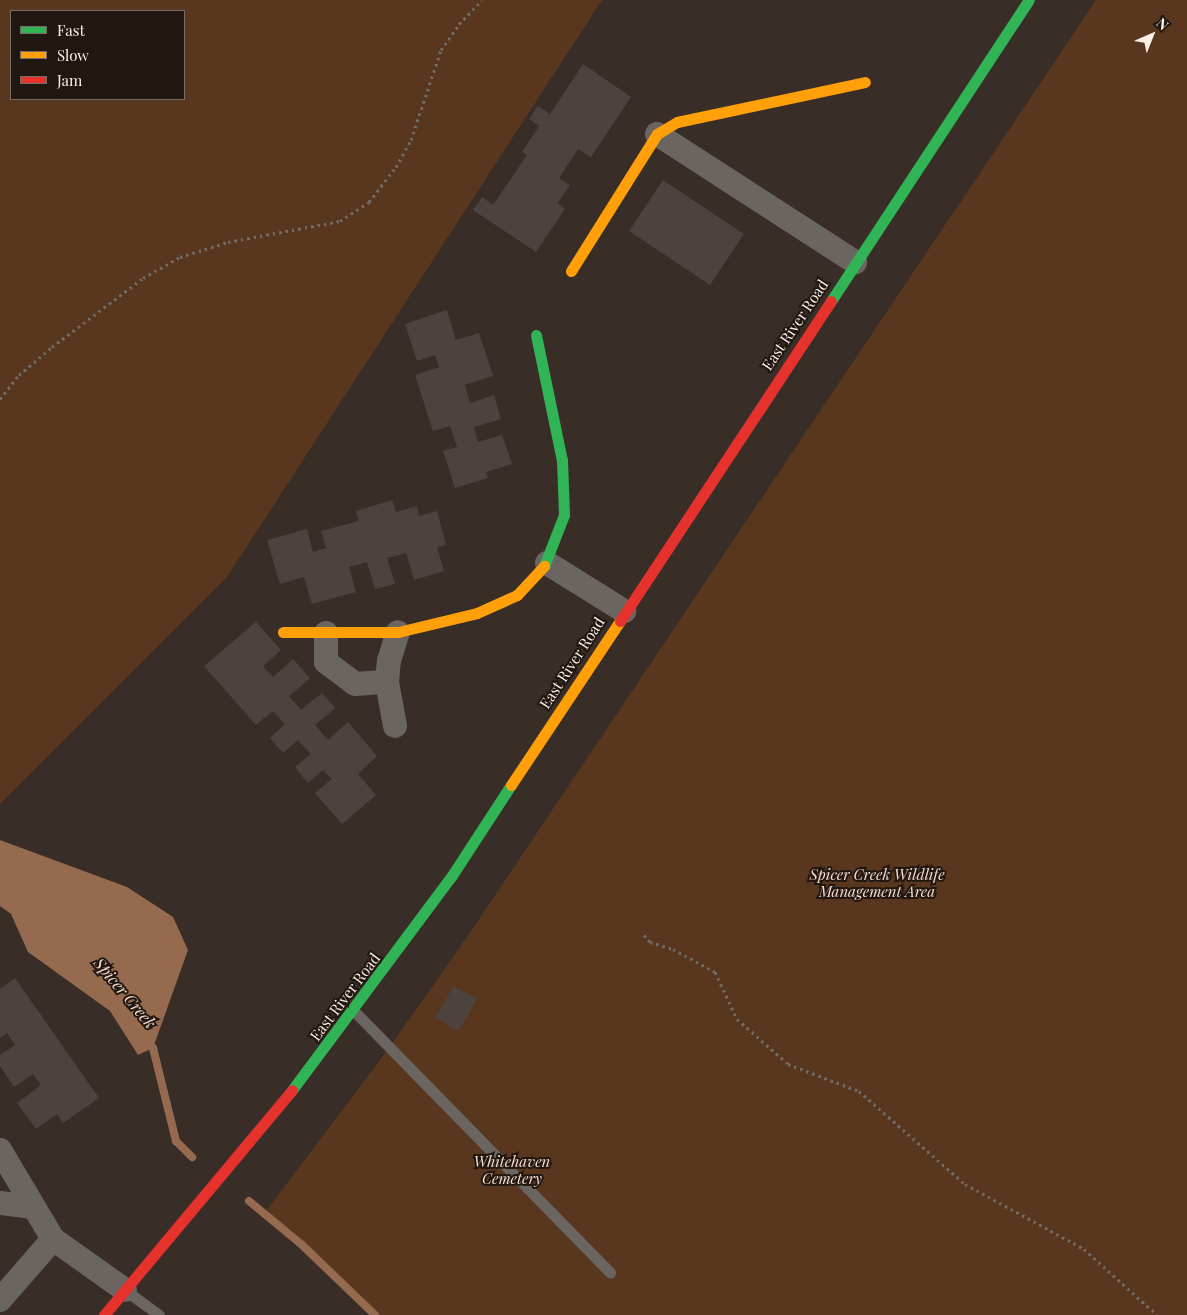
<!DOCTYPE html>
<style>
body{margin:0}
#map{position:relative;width:1187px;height:1315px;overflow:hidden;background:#382d27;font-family:"Playfair Display",serif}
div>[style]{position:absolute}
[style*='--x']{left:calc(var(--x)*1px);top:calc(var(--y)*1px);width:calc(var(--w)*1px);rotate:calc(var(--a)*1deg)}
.green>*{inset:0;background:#59371f}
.water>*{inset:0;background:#956a4f}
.stream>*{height:8px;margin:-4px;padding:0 4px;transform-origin:4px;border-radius:4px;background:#956a4f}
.building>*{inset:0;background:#4d433e}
.path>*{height:3px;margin-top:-1.5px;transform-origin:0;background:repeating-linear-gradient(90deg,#726c68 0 2.5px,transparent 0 6.5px)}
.lane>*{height:11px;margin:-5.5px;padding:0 5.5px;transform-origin:5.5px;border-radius:5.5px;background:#6b6562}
.street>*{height:24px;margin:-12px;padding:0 12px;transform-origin:12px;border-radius:12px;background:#6b6562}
.fast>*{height:11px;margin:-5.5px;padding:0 5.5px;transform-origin:5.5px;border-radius:5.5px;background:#30b455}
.slow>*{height:11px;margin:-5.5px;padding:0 5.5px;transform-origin:5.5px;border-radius:5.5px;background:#ff9f0a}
.jam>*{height:11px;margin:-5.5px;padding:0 5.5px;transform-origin:5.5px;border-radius:5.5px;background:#e5322d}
span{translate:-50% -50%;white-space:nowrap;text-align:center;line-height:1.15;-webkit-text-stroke:4px #201711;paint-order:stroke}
.street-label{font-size:15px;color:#fdefe6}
.park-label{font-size:15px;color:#f9dcca;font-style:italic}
.water-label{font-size:16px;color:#f7d9c8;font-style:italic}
.legend{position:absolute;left:10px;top:10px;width:175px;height:90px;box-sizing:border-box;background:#201711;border:1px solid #786d66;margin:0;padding:6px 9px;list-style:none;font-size:15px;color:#fdefe6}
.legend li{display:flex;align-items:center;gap:10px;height:25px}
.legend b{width:25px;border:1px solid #786d66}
.north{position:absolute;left:1127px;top:10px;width:50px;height:50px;-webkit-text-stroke:4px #201711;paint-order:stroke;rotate:44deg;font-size:14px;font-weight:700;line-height:20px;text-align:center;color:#fdefe6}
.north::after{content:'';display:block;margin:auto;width:18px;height:22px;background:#fdefe6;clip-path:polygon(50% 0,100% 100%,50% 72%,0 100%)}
</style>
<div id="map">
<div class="green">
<i style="clip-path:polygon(evenodd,0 0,602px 0,227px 577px,0 804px,0 0,11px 11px,184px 11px,184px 99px,11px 99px,11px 11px)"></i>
<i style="clip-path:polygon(1096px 0,1187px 0,1187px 1315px,379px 1315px,304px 1242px,266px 1211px,389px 1048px,467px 937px)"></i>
</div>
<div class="water">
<i style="clip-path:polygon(0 840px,127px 887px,173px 917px,188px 950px,153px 1048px,138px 1055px,110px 1011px,28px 952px,11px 914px,0 906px)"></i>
</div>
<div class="stream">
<i style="--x:148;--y:1042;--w:8;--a:50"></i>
<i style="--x:153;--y:1048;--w:96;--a:76.1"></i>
<i style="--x:176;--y:1141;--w:23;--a:45"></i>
<i style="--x:249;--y:1201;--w:67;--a:39.6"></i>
<i style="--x:301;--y:1244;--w:103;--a:43.8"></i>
</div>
<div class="building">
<i style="clip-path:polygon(583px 64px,631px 97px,591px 157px,578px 149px,559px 178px,570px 185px,558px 203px,565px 209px,536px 252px,473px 210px,482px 197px,493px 205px,527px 155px,522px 152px,539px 126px,529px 119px,538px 106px,550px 114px)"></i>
<i style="clip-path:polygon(663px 180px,744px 234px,710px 285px,629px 231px)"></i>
<i style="clip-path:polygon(447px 310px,456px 340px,479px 333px,493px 376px,465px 385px,470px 403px,494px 395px,501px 419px,474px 427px,478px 442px,502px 435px,512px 464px,486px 472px,488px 478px,455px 488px,443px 451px,457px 447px,450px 426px,433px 431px,415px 375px,439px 367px,435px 355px,417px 361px,405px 324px)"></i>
<i style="clip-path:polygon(392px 500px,396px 512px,417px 506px,419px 516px,437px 511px,446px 545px,437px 547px,444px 571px,414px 580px,406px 553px,387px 558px,395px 584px,375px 589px,367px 562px,349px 567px,356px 592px,312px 604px,304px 577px,280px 584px,267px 540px,307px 529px,313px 552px,326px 548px,321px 531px,359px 521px,356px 511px)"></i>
<i style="clip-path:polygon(256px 622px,281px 650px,263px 666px,273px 677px,293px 659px,310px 678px,289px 696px,301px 710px,322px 693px,335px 708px,315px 725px,328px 740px,348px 722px,377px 756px,358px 774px,376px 795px,342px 824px,315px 793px,332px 779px,323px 770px,308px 783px,295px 767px,311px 754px,298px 740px,283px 753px,270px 738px,285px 724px,273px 711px,256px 725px,204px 666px)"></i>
<i style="clip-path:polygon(15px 978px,99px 1098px,63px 1123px,57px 1114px,36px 1129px,17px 1103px,41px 1085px,33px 1074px,14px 1087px,0 1066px,0 1055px,15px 1045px,7px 1033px,0 1038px,0 989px)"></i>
<i style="clip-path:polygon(454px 986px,477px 999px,458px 1031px,435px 1017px)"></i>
</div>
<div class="path">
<i style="--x:0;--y:399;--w:31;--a:-52"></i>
<i style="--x:19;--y:375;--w:43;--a:-40.3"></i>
<i style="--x:52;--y:347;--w:114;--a:-37.2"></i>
<i style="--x:143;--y:278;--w:43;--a:-29.6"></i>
<i style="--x:180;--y:257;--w:50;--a:-17.4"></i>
<i style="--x:228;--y:242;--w:114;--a:-10.6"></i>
<i style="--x:340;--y:221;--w:35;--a:-33"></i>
<i style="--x:369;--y:202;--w:44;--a:-52.4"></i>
<i style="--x:396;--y:167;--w:31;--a:-61"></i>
<i style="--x:411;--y:140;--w:95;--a:-71.6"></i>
<i style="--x:441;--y:50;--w:32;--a:-55"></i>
<i style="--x:459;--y:24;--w:33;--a:-46"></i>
<i style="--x:644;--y:935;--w:9;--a:49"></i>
<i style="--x:650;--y:942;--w:24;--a:17"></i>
<i style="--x:673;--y:949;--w:48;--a:28.7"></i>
<i style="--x:715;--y:972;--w:52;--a:64.9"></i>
<i style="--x:737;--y:1019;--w:68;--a:41.4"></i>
<i style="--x:788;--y:1064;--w:76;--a:20.8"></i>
<i style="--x:859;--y:1091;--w:141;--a:41.3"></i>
<i style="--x:965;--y:1184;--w:136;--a:28.6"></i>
<i style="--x:1084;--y:1249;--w:98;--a:42.1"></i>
</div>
<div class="lane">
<i style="--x:354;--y:1011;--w:366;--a:45.6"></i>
<i style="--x:125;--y:1290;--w:42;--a:36.3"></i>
</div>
<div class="street">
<i style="--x:657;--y:134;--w:236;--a:32.9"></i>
<i style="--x:547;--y:563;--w:91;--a:31.9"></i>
<i style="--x:326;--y:633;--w:29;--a:90"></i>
<i style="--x:326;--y:662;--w:36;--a:37"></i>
<i style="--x:355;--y:684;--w:32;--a:-4"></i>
<i style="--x:395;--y:726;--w:45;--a:-100.3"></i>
<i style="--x:387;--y:682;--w:21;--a:-85"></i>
<i style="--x:389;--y:661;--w:30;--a:-73"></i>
<i style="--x:0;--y:1150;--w:104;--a:59.2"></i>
<i style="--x:53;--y:1239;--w:88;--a:35.3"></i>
<i style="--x:0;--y:1203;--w:31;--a:7"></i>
<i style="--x:0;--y:1300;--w:81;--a:-49"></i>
</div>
<div class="fast">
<i style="--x:831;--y:301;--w:360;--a:-56.7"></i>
<i style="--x:536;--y:335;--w:128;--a:78.3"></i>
<i style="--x:562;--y:460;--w:55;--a:87.9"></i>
<i style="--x:564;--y:515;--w:55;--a:111.4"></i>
<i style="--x:292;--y:1090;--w:266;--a:-53.3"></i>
<i style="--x:451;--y:877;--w:110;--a:-56.9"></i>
</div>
<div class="slow">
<i style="--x:571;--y:271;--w:162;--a:-57.9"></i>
<i style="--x:657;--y:134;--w:23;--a:-31"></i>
<i style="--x:677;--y:122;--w:192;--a:-12"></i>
<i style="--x:283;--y:632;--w:115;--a:0"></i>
<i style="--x:398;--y:632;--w:81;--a:-13.5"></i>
<i style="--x:477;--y:613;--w:44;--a:-24.2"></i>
<i style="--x:517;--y:595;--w:40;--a:-47"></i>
<i style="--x:511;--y:785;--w:197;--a:-56.4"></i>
</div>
<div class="jam">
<i style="--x:620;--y:621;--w:383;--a:-56.6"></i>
<i style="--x:104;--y:1315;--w:293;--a:-50.1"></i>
</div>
<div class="street-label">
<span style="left:795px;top:325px;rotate:-56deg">East River Road</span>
<span style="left:572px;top:663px;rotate:-57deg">East River Road</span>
<span style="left:345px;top:997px;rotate:-53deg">East River Road</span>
</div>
<div class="park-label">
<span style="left:877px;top:883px">Spicer Creek Wildlife<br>Management Area</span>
<span style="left:512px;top:1170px">Whitehaven<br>Cemetery</span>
</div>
<div class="water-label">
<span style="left:125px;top:993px;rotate:50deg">Spicer Creek</span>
</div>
<ul class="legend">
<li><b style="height:6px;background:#30b455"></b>Fast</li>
<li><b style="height:6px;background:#ff9f0a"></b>Slow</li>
<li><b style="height:6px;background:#e5322d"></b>Jam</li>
</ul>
<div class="north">N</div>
</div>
